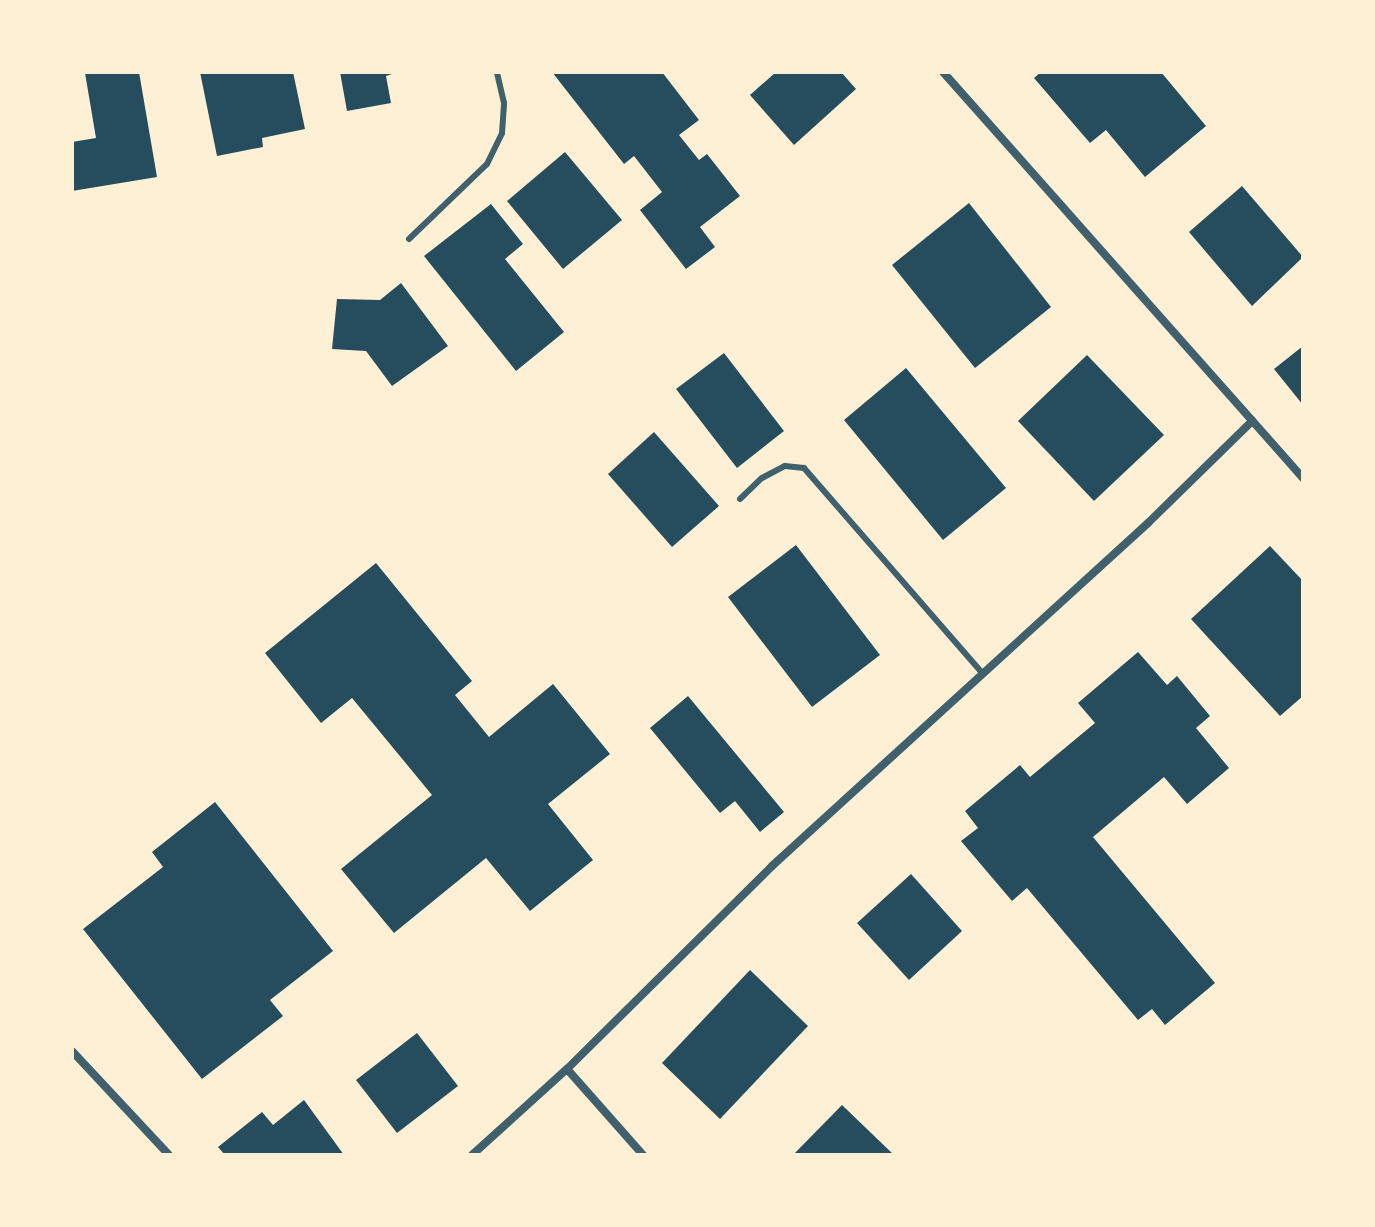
<!DOCTYPE html>
<style>
body{margin:0}
#map{position:relative;width:1375px;height:1227px;overflow:hidden;background:#fdf0d5;font-family:Georgia,serif}
div>[style]{position:absolute}
[style*='--x']{left:calc(var(--x)*1px);top:calc(var(--y)*1px);width:calc(var(--w)*1px);rotate:calc(var(--a)*1deg)}
.building>*{inset:0;background:#264d5e}
.service>*{height:6px;margin:-3px;padding:0 3px;transform-origin:3px;border-radius:3px;background:#3f606c}
.minor>*{height:8px;margin:-4px;padding:0 4px;transform-origin:4px;border-radius:4px;background:#3f606c}
span{translate:-50% -50%;white-space:nowrap;text-align:center;line-height:1.15;-webkit-text-stroke:8px #fdf0d5;paint-order:stroke}
.frame{position:absolute;inset:0;border:74px solid #fdf0d5;pointer-events:none}
</style>
<div id="map">
<div class="building">
<i style="clip-path:polygon(139px 72px,157px 177px,72px 191px,72px 142px,96px 138px,85px 73px)"></i>
<i style="clip-path:polygon(200px 72px,293px 72px,305px 129px,262px 138px,263px 147px,217px 156px)"></i>
<i style="clip-path:polygon(340px 72px,398px 72px,386px 76px,391px 103px,347px 111px)"></i>
<i style="clip-path:polygon(552px 72px,662px 72px,699px 120px,679px 135px,699px 160px,707px 154px,740px 196px,700px 227px,715px 247px,686px 269px,640px 210px,662px 192px,634px 156px,624px 164px)"></i>
<i style="clip-path:polygon(776px 72px,841px 72px,856px 89px,794px 145px,750px 95px)"></i>
<i style="clip-path:polygon(1041px 72px,1161px 72px,1206px 126px,1145px 177px,1106px 130px,1090px 143px,1034px 78px)"></i>
<i style="clip-path:polygon(565px 152px,622px 220px,563px 269px,507px 201px)"></i>
<i style="clip-path:polygon(1242px 186px,1303px 257px,1252px 306px,1189px 232px)"></i>
<i style="clip-path:polygon(969px 203px,1051px 307px,975px 368px,892px 265px)"></i>
<i style="clip-path:polygon(491px 204px,523px 244px,505px 259px,564px 332px,516px 371px,424px 256px)"></i>
<i style="clip-path:polygon(401px 283px,448px 346px,392px 386px,366px 351px,332px 349px,337px 299px,380px 300px)"></i>
<i style="clip-path:polygon(1303px 346px,1303px 405px,1274px 369px)"></i>
<i style="clip-path:polygon(724px 353px,784px 431px,737px 468px,676px 389px)"></i>
<i style="clip-path:polygon(1087px 355px,1164px 435px,1094px 501px,1018px 421px)"></i>
<i style="clip-path:polygon(906px 368px,1006px 488px,943px 540px,844px 420px)"></i>
<i style="clip-path:polygon(654px 432px,719px 506px,672px 547px,608px 474px)"></i>
<i style="clip-path:polygon(796px 545px,880px 655px,812px 707px,728px 597px)"></i>
<i style="clip-path:polygon(1270px 546px,1303px 581px,1303px 696px,1280px 716px,1191px 619px)"></i>
<i style="clip-path:polygon(376px 563px,472px 681px,455px 695px,489px 737px,553px 684px,610px 754px,548px 804px,593px 860px,530px 911px,486px 858px,394px 933px,341px 869px,432px 795px,352px 698px,321px 723px,265px 653px)"></i>
<i style="clip-path:polygon(1138px 652px,1167px 685px,1177px 676px,1210px 716px,1196px 728px,1229px 768px,1187px 804px,1164px 777px,1093px 837px,1215px 983px,1165px 1025px,1152px 1009px,1138px 1020px,1027px 888px,1012px 901px,961px 841px,978px 828px,965px 811px,1020px 765px,1030px 777px,1095px 723px,1078px 703px)"></i>
<i style="clip-path:polygon(688px 696px,784px 812px,760px 832px,735px 801px,720px 813px,650px 728px)"></i>
<i style="clip-path:polygon(215px 802px,333px 951px,270px 1000px,283px 1016px,202px 1079px,83px 929px,163px 867px,152px 852px)"></i>
<i style="clip-path:polygon(911px 874px,962px 931px,909px 980px,857px 923px)"></i>
<i style="clip-path:polygon(750px 970px,808px 1026px,720px 1119px,662px 1063px)"></i>
<i style="clip-path:polygon(417px 1033px,458px 1086px,397px 1133px,356px 1080px)"></i>
<i style="clip-path:polygon(304px 1100px,344px 1155px,225px 1155px,218px 1147px,262px 1112px,273px 1125px)"></i>
<i style="clip-path:polygon(842px 1105px,894px 1155px,793px 1155px)"></i>
</div>
<div class="service">
<i style="--x:409;--y:239;--w:108;--a:-43.9"></i>
<i style="--x:487;--y:164;--w:34;--a:-64"></i>
<i style="--x:502;--y:133;--w:30;--a:-86"></i>
<i style="--x:504;--y:103;--w:32;--a:-103"></i>
<i style="--x:740;--y:499;--w:30;--a:-44"></i>
<i style="--x:762;--y:478;--w:26;--a:-28"></i>
<i style="--x:785;--y:466;--w:19;--a:6"></i>
<i style="--x:804;--y:468;--w:271;--a:49"></i>
</div>
<div class="minor">
<i style="--x:943;--y:72;--w:543;--a:48.44"></i>
<i style="--x:72;--y:1051;--w:142;--a:47"></i>
<i style="--x:567;--y:1069;--w:115;--a:48.5"></i>
<i style="--x:472;--y:1155;--w:128;--a:-42.2"></i>
<i style="--x:567;--y:1069;--w:289;--a:-44.7"></i>
<i style="--x:772;--y:866;--w:509;--a:-42.37"></i>
<i style="--x:1148;--y:523;--w:146;--a:-44.4"></i>
</div>
<div class="frame"></div>
</div>
